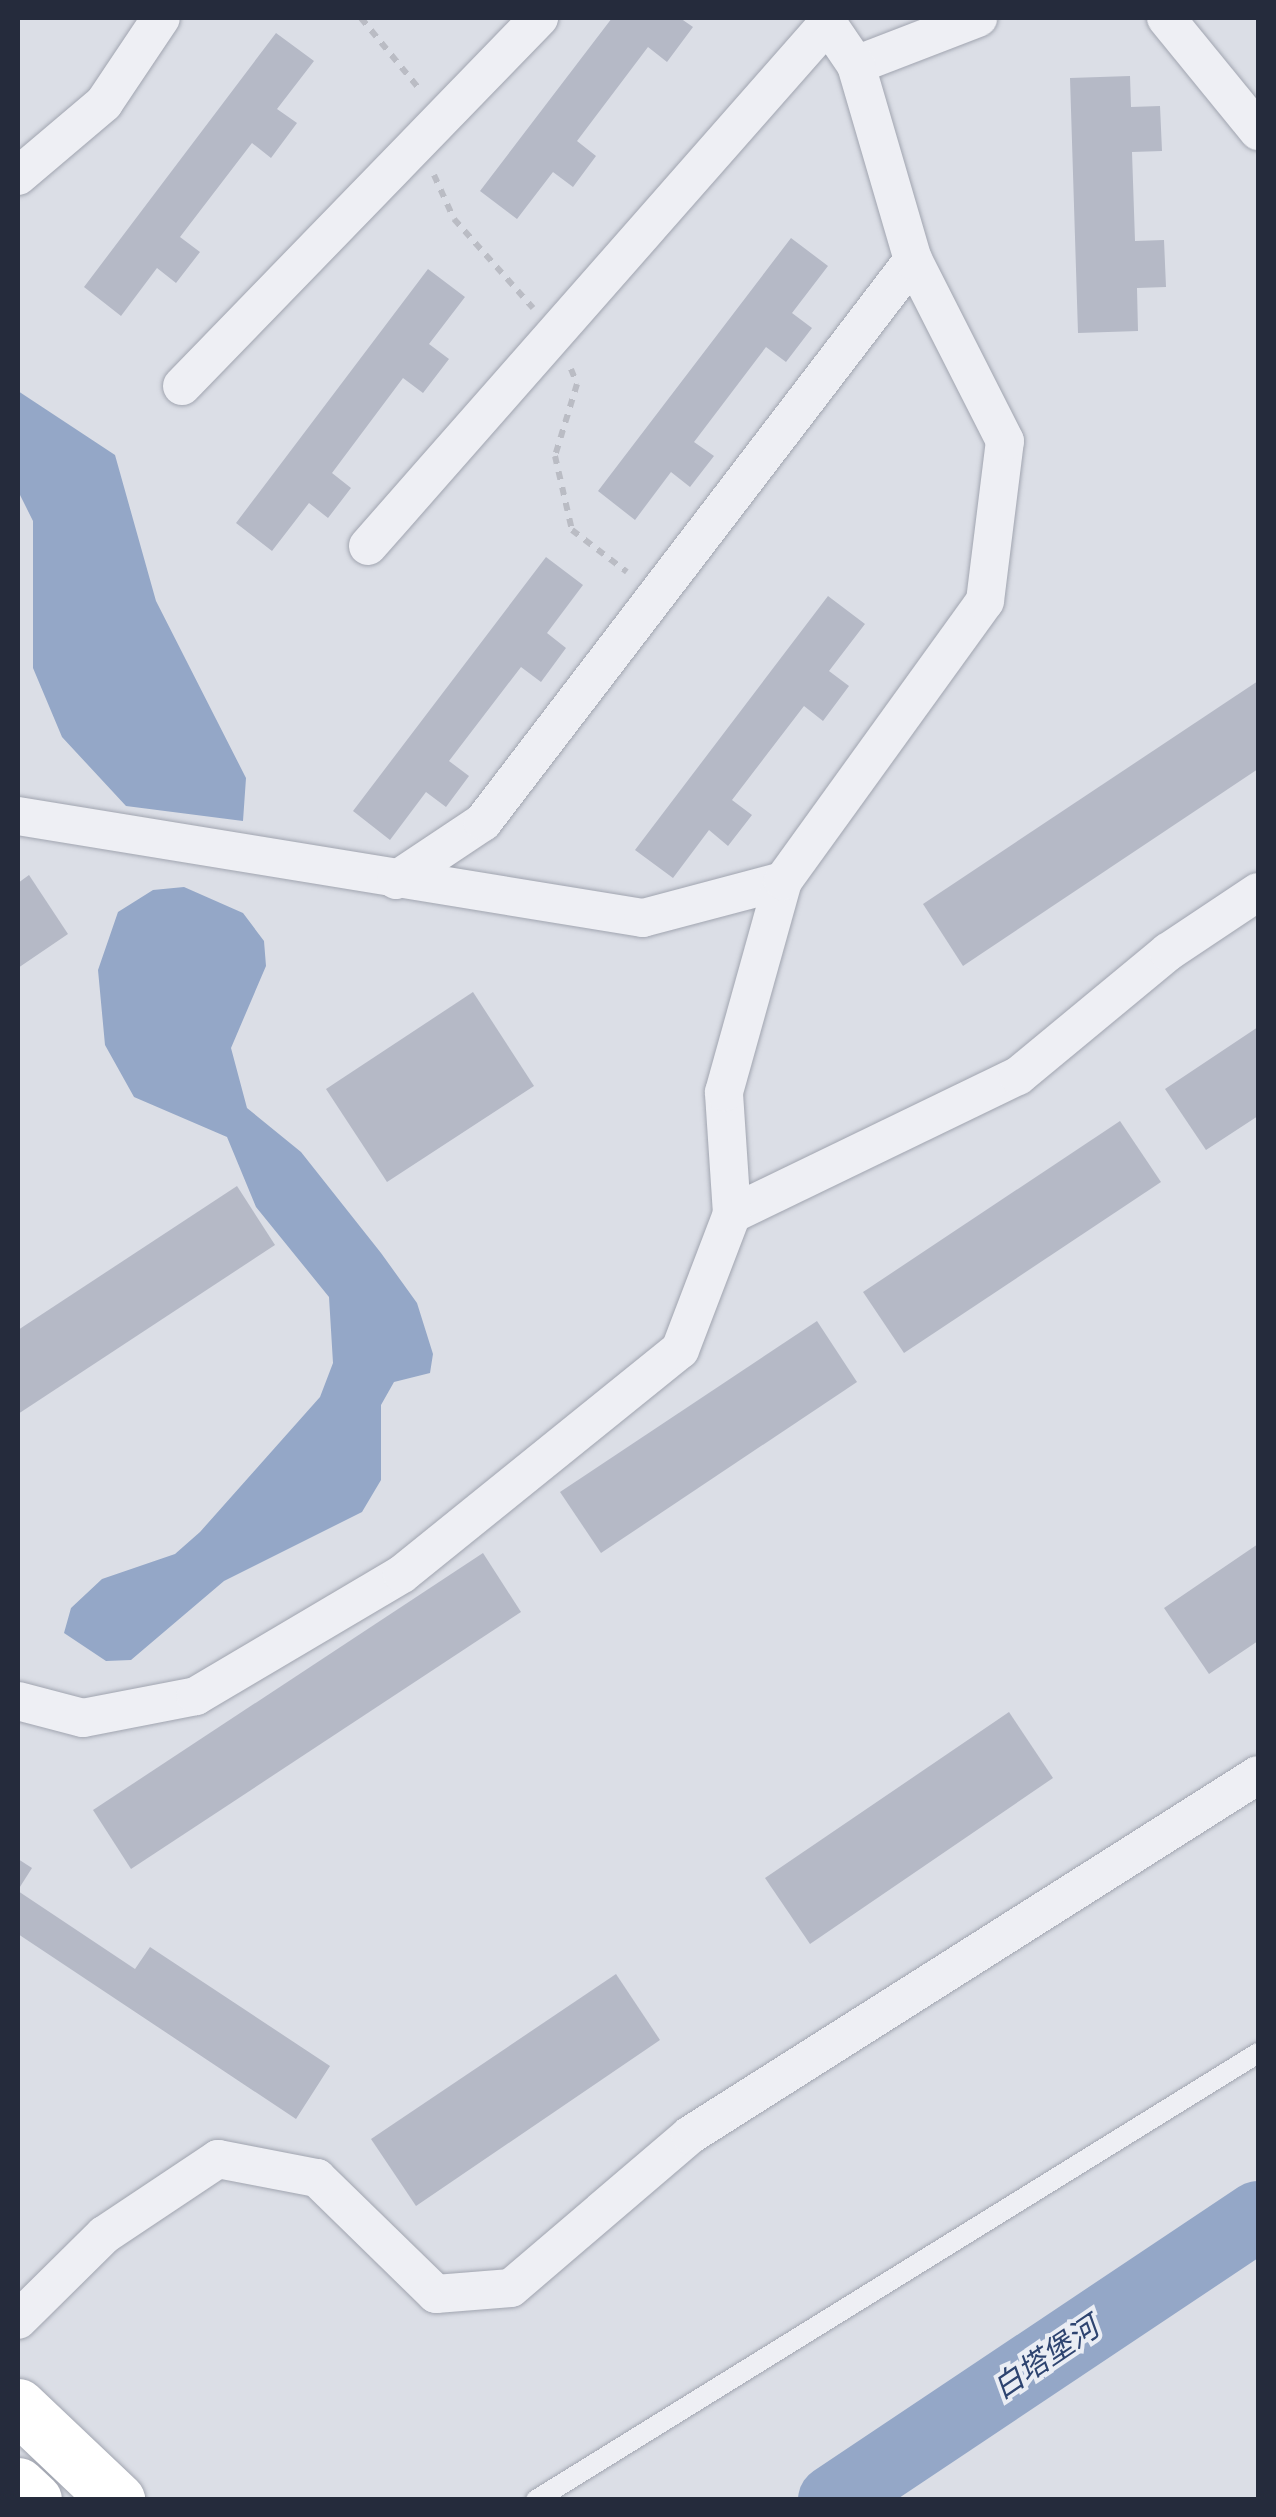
<!DOCTYPE html>
<meta charset="utf-8">
<style>
body{margin:0}
#map{position:relative;width:1276px;height:2517px;overflow:hidden;background:#dbdee6;font-family:Roboto,"Noto Sans SC",sans-serif}
div>[style]{position:absolute}
[style*='--x']{left:calc(var(--x)*1px);top:calc(var(--y)*1px);width:calc(var(--w)*1px);rotate:calc(var(--a)*1deg)}
.water>*{inset:0;background:#94a7c7}
.river>*{height:70px;margin:-35px;padding:0 35px;transform-origin:35px;border-radius:35px;background:#94a7c7}
.building>*{inset:0;background:#b5b9c6}
.path>*{height:6px;margin-top:-3px;transform-origin:0;background:repeating-linear-gradient(90deg,#babcc4 0 8px,transparent 0 16px)}
.roads{filter:drop-shadow(0 0 2px #a1a5b0) drop-shadow(0 0 2px #a1a5b0)}
.lane>*{height:20px;margin:-10px;padding:0 10px;transform-origin:10px;border-radius:10px;background:#eeeff4}
.street>*{height:38px;margin:-19px;padding:0 19px;transform-origin:19px;border-radius:19px;background:#eeeff4}
.primary>*{height:55px;margin:-27.5px;padding:0 27.5px;transform-origin:27.5px;border-radius:27.5px;background:#fff}
span{translate:-50% -50%;white-space:nowrap;text-align:center;line-height:1.15;-webkit-text-stroke:8px #eaedf4;paint-order:stroke}
.water-label{font-size:30px;color:#2e4470;font-style:italic}
.frame{position:absolute;inset:0;border:20px solid #252b3c;pointer-events:none}
</style>
<div id="map">
<div class="water">
<i style="clip-path:polygon(18px 391px,115px 455px,156px 601px,246px 778px,243px 821px,126px 806px,62px 737px,33px 668px,33px 521px,18px 491px)"></i>
<i style="clip-path:polygon(184px 887px,243px 913px,264px 941px,266px 966px,231px 1048px,247px 1108px,301px 1152px,381px 1253px,417px 1303px,433px 1354px,430px 1373px,394px 1382px,381px 1405px,381px 1480px,362px 1512px,224px 1581px,131px 1660px,106px 1661px,64px 1633px,71px 1608px,102px 1579px,175px 1554px,200px 1532px,320px 1397px,333px 1363px,329px 1297px,256px 1207px,227px 1137px,134px 1097px,105px 1045px,98px 970px,118px 912px,153px 890px)"></i>
</div>
<div class="river">
<i style="--x:833;--y:2500;--w:511;--a:-33.75"></i>
</div>
<div class="building">
<i style="clip-path:polygon(612px 18px,680px 18px,693px 27px,667px 62px,648px 47px,577px 141px,596px 156px,573px 187px,553px 172px,517px 219px,480px 191px)"></i>
<i style="clip-path:polygon(276px 33px,314px 61px,277px 109px,297px 123px,271px 158px,252px 143px,180px 237px,200px 252px,176px 283px,157px 268px,121px 316px,84px 287px)"></i>
<i style="clip-path:polygon(1130px 76px,1131px 107px,1160px 106px,1162px 151px,1132px 152px,1135px 241px,1164px 240px,1166px 287px,1137px 288px,1138px 331px,1078px 333px,1070px 78px)"></i>
<i style="clip-path:polygon(791px 238px,828px 266px,792px 313px,812px 328px,786px 362px,766px 347px,694px 442px,714px 456px,690px 487px,671px 472px,635px 520px,598px 491px)"></i>
<i style="clip-path:polygon(428px 269px,465px 297px,429px 344px,449px 359px,423px 393px,403px 378px,332px 473px,351px 488px,328px 518px,309px 503px,272px 551px,236px 523px)"></i>
<i style="clip-path:polygon(546px 557px,583px 585px,547px 633px,566px 648px,541px 682px,521px 667px,449px 761px,469px 776px,446px 807px,426px 792px,390px 840px,353px 811px)"></i>
<i style="clip-path:polygon(828px 596px,865px 624px,829px 671px,849px 686px,823px 721px,804px 706px,732px 800px,752px 815px,728px 846px,709px 830px,673px 878px,635px 850px)"></i>
<i style="clip-path:polygon(1258px 681px,1258px 769px,963px 966px,923px 904px)"></i>
<i style="clip-path:polygon(29px 875px,68px 934px,18px 968px,18px 883px)"></i>
<i style="clip-path:polygon(473px 992px,534px 1086px,387px 1182px,326px 1089px)"></i>
<i style="clip-path:polygon(1258px 1027px,1258px 1116px,1206px 1150px,1165px 1089px)"></i>
<i style="clip-path:polygon(1120px 1121px,1161px 1182px,904px 1353px,863px 1292px)"></i>
<i style="clip-path:polygon(237px 1186px,275px 1245px,18px 1414px,18px 1330px)"></i>
<i style="clip-path:polygon(817px 1321px,857px 1382px,601px 1553px,560px 1492px)"></i>
<i style="clip-path:polygon(1258px 1544px,1258px 1641px,1209px 1674px,1164px 1608px)"></i>
<i style="clip-path:polygon(483px 1553px,521px 1612px,131px 1869px,93px 1810px)"></i>
<i style="clip-path:polygon(1009px 1712px,1053px 1778px,810px 1944px,765px 1878px)"></i>
<i style="clip-path:polygon(18px 1859px,32px 1868px,18px 1890px)"></i>
<i style="clip-path:polygon(18px 1891px,135px 1969px,150px 1947px,330px 2066px,296px 2119px,18px 1934px)"></i>
<i style="clip-path:polygon(616px 1974px,660px 2040px,416px 2206px,371px 2139px)"></i>
</div>
<div class="path">
<i style="--x:361;--y:18;--w:94;--a:50.6"></i>
<i style="--x:434;--y:175;--w:48;--a:65.6"></i>
<i style="--x:454;--y:219;--w:119;--a:48.4"></i>
<i style="--x:571;--y:369;--w:16;--a:68"></i>
<i style="--x:577;--y:384;--w:75;--a:107"></i>
<i style="--x:555;--y:456;--w:76;--a:77.1"></i>
<i style="--x:572;--y:530;--w:69;--a:37.4"></i>
</div>
<div class="roads">
<div class="lane">
<i style="--x:536;--y:2500;--w:849;--a:-31.76"></i>
</div>
<div class="street">
<i style="--x:1166;--y:18;--w:146;--a:50.8"></i>
<i style="--x:856;--y:65;--w:131;--a:-21.1"></i>
<i style="--x:18;--y:176;--w:113;--a:-40.3"></i>
<i style="--x:104;--y:103;--w:102;--a:-56.2"></i>
<i style="--x:182;--y:386;--w:513;--a:-45.87"></i>
<i style="--x:368;--y:546;--w:695;--a:-48.67"></i>
<i style="--x:18;--y:816;--w:633;--a:9.27"></i>
<i style="--x:643;--y:918;--w:145;--a:-14.8"></i>
<i style="--x:396;--y:880;--w:105;--a:-33.7"></i>
<i style="--x:483;--y:822;--w:708;--a:-52.58"></i>
<i style="--x:732;--y:1214;--w:318;--a:-25.8"></i>
<i style="--x:1018;--y:1076;--w:195;--a:-39.6"></i>
<i style="--x:1168;--y:952;--w:108;--a:-33.7"></i>
<i style="--x:18;--y:1701;--w:67;--a:14.7"></i>
<i style="--x:83;--y:1718;--w:115;--a:-11"></i>
<i style="--x:196;--y:1696;--w:239;--a:-30.6"></i>
<i style="--x:402;--y:1574;--w:357;--a:-38.9"></i>
<i style="--x:680;--y:1350;--w:146;--a:-69.1"></i>
<i style="--x:732;--y:1214;--w:122;--a:-93.8"></i>
<i style="--x:724;--y:1092;--w:219;--a:-74.4"></i>
<i style="--x:783;--y:881;--w:345;--a:-54.2"></i>
<i style="--x:985;--y:601;--w:161;--a:-82.9"></i>
<i style="--x:1005;--y:441;--w:203;--a:-116.9"></i>
<i style="--x:913;--y:260;--w:203;--a:-106.3"></i>
<i style="--x:856;--y:65;--w:57;--a:-124.2"></i>
<i style="--x:18;--y:2320;--w:121;--a:-44.7"></i>
<i style="--x:104;--y:2235;--w:137;--a:-33.7"></i>
<i style="--x:218;--y:2159;--w:101;--a:10.9"></i>
<i style="--x:317;--y:2178;--w:166;--a:44.3"></i>
<i style="--x:436;--y:2294;--w:75;--a:-4.6"></i>
<i style="--x:511;--y:2288;--w:235;--a:-40.5"></i>
<i style="--x:690;--y:2135;--w:672;--a:-32.37"></i>
</div>
<div class="primary">
<i style="--x:18;--y:2406;--w:137;--a:43.5"></i>
<i style="--x:18;--y:2485;--w:22;--a:43"></i>
</div>
</div>
<div class="water-label">
<span style="left:1046px;top:2358px;rotate:-34deg">白塔堡河</span>
</div>
<div class="frame"></div>
</div>
